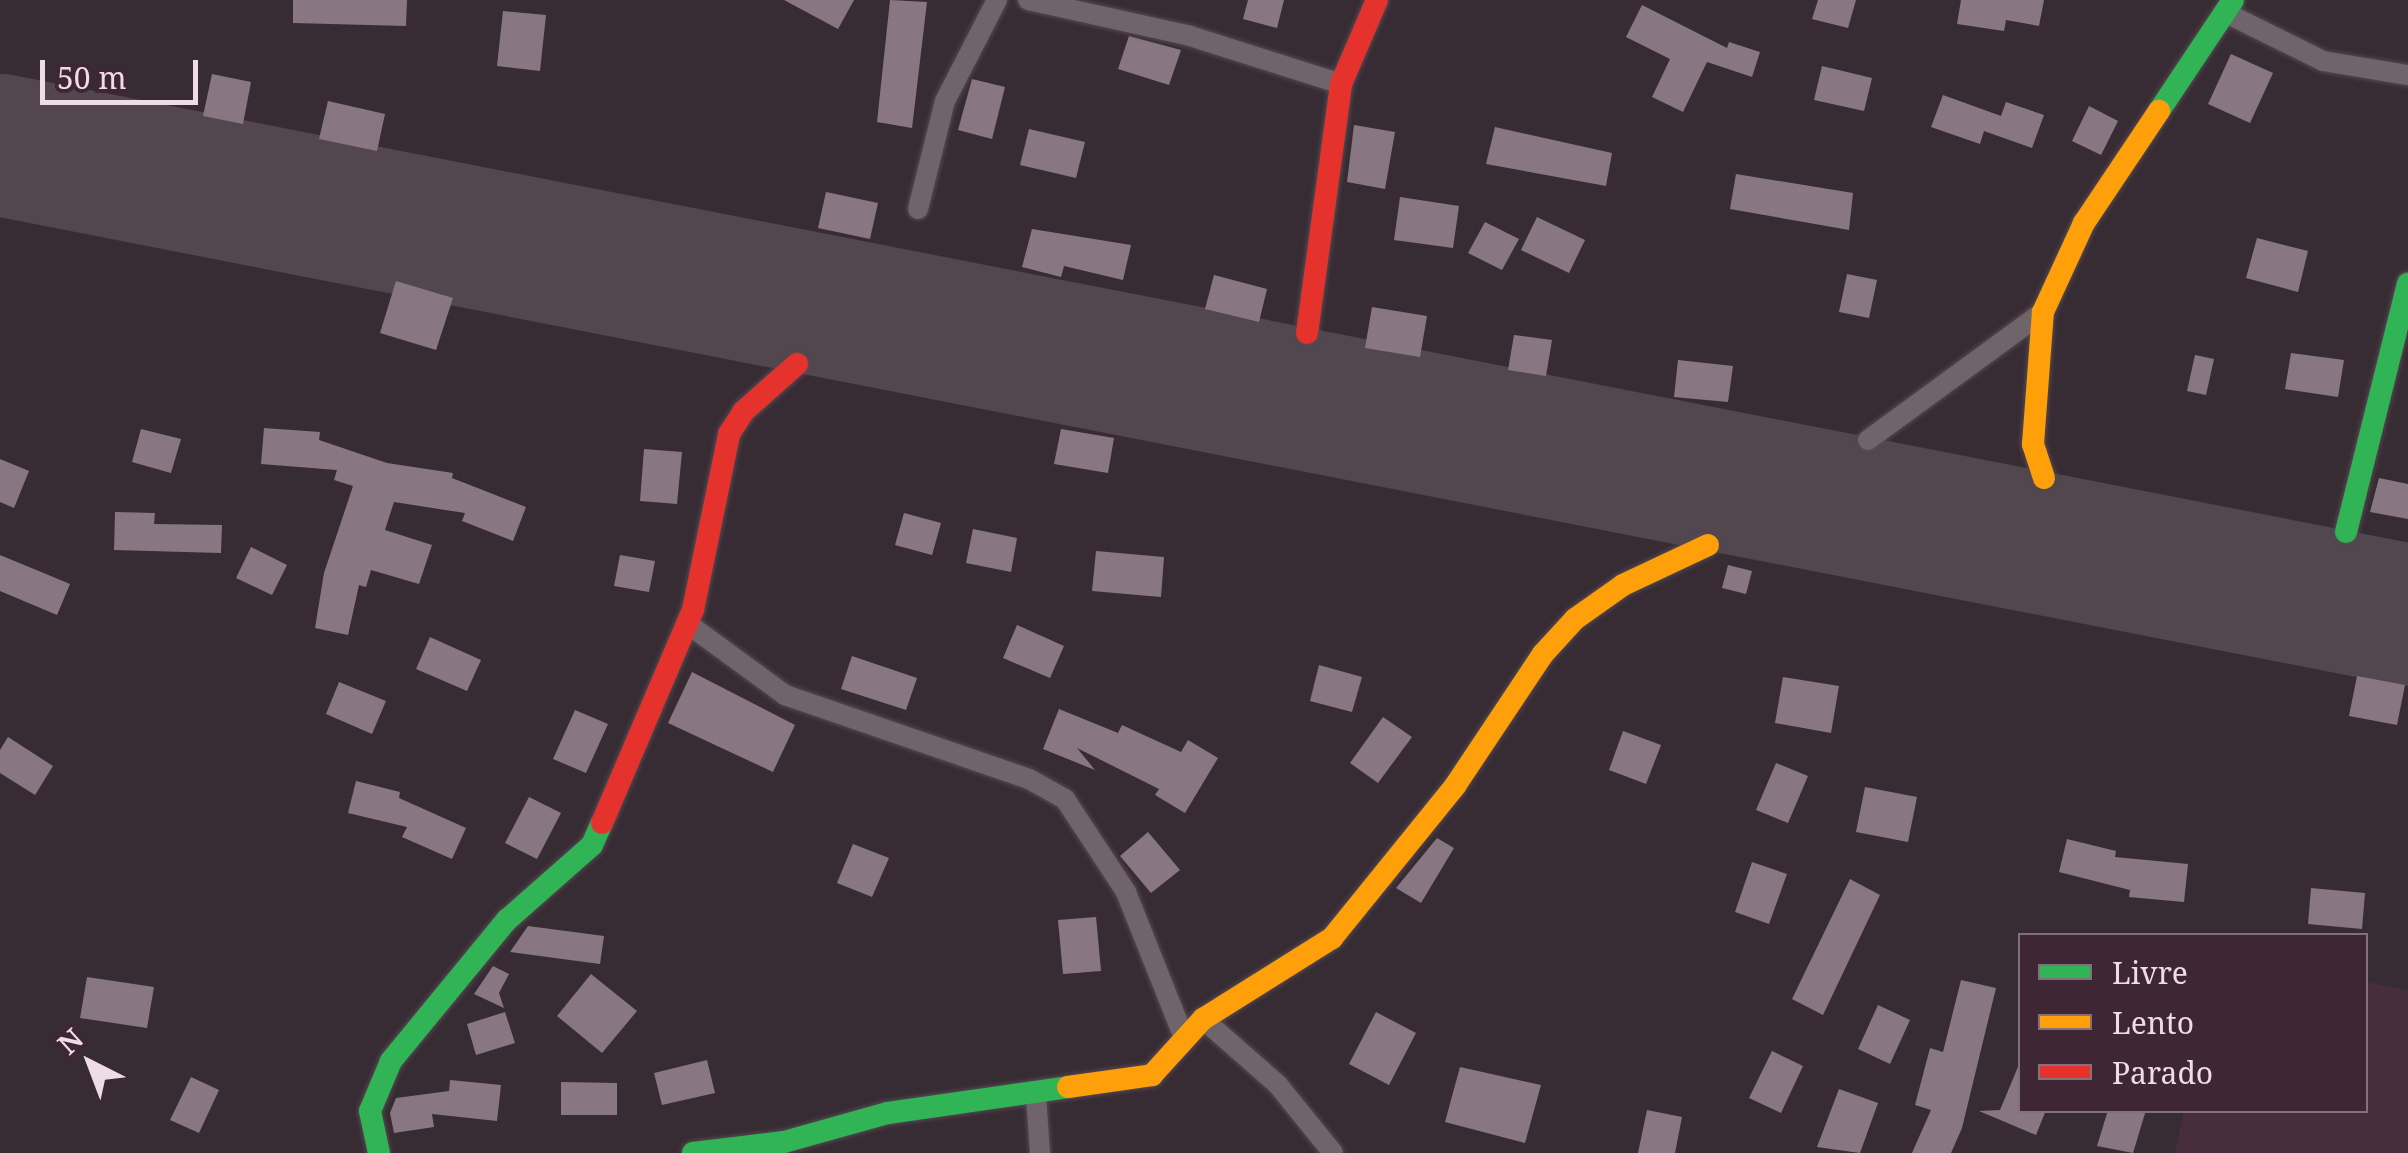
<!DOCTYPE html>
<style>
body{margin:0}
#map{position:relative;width:2408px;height:1153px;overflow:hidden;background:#382c34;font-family:"Noto Serif",serif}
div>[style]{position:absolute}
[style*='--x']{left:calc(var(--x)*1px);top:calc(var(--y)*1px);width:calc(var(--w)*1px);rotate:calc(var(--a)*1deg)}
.built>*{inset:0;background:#482d3e}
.runway>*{height:142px;margin:-71px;padding:0 71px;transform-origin:71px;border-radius:71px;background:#52474e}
.building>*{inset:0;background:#887782}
.roads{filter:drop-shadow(0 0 2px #544950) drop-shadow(0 0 2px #544950)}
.street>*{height:20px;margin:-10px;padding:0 10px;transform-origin:10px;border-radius:10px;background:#6e646a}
.fast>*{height:22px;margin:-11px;padding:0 11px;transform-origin:11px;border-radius:11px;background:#30b455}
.slow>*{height:22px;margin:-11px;padding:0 11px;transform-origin:11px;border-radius:11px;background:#ff9f0a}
.jam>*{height:22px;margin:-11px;padding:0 11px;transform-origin:11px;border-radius:11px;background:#e5322d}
span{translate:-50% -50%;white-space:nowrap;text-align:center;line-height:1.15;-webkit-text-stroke:10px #3e2635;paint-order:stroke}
.legend{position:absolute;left:2018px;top:933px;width:350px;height:180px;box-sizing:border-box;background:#3e2635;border:2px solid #846f7c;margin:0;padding:12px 18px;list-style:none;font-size:30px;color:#eedde7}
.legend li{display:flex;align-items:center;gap:20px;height:50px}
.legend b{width:50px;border:2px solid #846f7c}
.north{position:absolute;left:40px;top:1013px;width:100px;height:100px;-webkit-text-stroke:8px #3e2635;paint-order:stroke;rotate:318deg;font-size:28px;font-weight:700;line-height:40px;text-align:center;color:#eedde7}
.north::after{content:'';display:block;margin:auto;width:35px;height:45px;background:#eedde7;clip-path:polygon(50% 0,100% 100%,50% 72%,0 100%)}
.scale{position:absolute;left:40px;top:60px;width:158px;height:45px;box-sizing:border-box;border:5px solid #eedde7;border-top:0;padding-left:12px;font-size:30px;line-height:35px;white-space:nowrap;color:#eedde7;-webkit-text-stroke:8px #3e2635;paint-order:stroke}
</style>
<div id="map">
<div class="built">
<i style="clip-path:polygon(2366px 982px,2408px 991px,2408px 1153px,2175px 1153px,2184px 1111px,2366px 1110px)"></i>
</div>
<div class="runway">
<i style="--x:0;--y:145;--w:2453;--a:11.04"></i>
</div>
<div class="building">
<i style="clip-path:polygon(293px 0,407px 0,406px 26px,293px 23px)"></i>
<i style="clip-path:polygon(784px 0,854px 0,838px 29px)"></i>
<i style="clip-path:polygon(890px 0,927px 2px,912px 128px,877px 122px)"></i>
<i style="clip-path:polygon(1248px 0,1284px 0,1277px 28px,1243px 19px)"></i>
<i style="clip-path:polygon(1818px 0,1856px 0,1848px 28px,1812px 19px)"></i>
<i style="clip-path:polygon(1961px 0,2044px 0,2039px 26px,2006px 20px,2004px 31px,1957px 24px)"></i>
<i style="clip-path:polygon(1642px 5px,1727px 48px,1729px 42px,1760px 52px,1752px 77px,1707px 62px,1683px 112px,1652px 97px,1670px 59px,1626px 37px)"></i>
<i style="clip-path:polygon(503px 11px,546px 15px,540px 71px,497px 66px)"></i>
<i style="clip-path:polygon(1129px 36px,1181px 50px,1169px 85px,1118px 69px)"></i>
<i style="clip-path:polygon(2231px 54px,2273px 73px,2250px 123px,2208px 104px)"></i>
<i style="clip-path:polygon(1822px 66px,1872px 78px,1864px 111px,1814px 100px)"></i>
<i style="clip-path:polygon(212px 74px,251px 82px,243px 124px,203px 116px)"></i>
<i style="clip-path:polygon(972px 79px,1005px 87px,992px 139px,958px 130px)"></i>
<i style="clip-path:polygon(1943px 95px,2001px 116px,2006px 102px,2044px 115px,2032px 148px,1984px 131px,1980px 144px,1931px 127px)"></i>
<i style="clip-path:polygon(328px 101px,385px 114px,377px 151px,319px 139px)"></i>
<i style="clip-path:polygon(2089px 106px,2118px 121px,2101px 155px,2072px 141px)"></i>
<i style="clip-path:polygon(1354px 125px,1395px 132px,1385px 189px,1347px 182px)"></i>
<i style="clip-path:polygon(1495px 127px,1612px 153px,1606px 186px,1486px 164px)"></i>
<i style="clip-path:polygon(1029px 129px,1085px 142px,1076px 178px,1020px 165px)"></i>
<i style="clip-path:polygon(1736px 174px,1853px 193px,1849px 230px,1730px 209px)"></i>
<i style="clip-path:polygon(826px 192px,878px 203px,870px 239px,818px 228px)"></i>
<i style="clip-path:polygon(1400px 197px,1459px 206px,1453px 248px,1394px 240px)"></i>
<i style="clip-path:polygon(1537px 217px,1585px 240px,1569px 273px,1521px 250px)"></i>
<i style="clip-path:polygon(1485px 222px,1519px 239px,1502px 270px,1468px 253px)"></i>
<i style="clip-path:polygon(1032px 229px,1131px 245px,1123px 280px,1064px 266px,1061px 277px,1022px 267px)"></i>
<i style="clip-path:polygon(2257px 238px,2308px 251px,2298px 292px,2246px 278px)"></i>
<i style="clip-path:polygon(1847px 274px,1877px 280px,1869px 318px,1839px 312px)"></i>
<i style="clip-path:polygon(1214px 275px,1267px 289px,1259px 322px,1205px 309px)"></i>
<i style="clip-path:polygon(396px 281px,453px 298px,436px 350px,380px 333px)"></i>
<i style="clip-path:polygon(1372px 307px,1427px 316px,1420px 357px,1365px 348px)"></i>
<i style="clip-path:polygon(1514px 335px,1552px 340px,1546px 376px,1508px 370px)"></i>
<i style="clip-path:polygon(2291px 353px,2344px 360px,2338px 397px,2285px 389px)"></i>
<i style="clip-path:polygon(2195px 355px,2214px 359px,2206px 395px,2187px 391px)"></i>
<i style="clip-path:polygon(1678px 360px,1733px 366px,1728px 402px,1674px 397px)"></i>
<i style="clip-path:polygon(264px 428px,320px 432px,319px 440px,387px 463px,453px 473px,452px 478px,526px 507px,513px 541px,462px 521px,465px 513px,394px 502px,385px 530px,432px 545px,419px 584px,371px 570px,366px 587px,359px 585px,348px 635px,315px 628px,324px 573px,353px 486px,334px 480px,337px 470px,261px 464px)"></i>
<i style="clip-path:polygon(141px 429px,181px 439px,171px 473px,132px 462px)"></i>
<i style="clip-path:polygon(1061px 429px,1114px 438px,1108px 473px,1054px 464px)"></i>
<i style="clip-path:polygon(644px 449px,682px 452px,677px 504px,640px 501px)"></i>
<i style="clip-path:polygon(0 459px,29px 471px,14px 508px,0 502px)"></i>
<i style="clip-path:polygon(2379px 478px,2408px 484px,2408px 519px,2370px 512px)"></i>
<i style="clip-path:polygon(115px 512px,155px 513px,154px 524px,222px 525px,221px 553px,114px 550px)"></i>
<i style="clip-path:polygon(904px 513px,941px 523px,932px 555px,895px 545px)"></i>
<i style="clip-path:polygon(973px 529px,1017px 538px,1011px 572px,966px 563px)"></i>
<i style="clip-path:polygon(251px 547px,287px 565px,272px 595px,236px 578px)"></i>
<i style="clip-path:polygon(1096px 551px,1164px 557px,1161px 597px,1092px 591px)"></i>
<i style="clip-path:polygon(0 555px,70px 584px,57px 615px,0 591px)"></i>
<i style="clip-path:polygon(620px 555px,655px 561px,649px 592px,614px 586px)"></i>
<i style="clip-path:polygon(1728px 565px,1752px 571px,1746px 594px,1722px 588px)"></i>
<i style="clip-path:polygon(1017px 625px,1064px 646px,1050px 678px,1003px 658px)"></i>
<i style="clip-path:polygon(430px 637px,481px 660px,467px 691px,416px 669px)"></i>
<i style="clip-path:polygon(852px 656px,917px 678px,906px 710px,841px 689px)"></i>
<i style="clip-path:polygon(1319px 665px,1362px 677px,1352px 712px,1310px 701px)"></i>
<i style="clip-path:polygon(692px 672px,795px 725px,773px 772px,668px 723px)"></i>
<i style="clip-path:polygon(2357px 676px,2405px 685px,2397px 725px,2349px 716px)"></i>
<i style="clip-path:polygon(1783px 677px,1839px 686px,1831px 733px,1775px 723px)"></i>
<i style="clip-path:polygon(339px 682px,386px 701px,372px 734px,326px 714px)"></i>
<i style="clip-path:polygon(1059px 709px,1118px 733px,1122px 725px,1181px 752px,1188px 740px,1218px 758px,1185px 813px,1155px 795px,1159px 789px,1077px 748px,1095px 770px,1043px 749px)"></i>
<i style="clip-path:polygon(575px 710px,608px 724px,586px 773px,553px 759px)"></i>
<i style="clip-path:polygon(1383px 717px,1412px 737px,1378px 783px,1350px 763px)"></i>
<i style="clip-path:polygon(1623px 731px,1661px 745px,1646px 784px,1609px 770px)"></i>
<i style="clip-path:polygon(8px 737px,53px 766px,35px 795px,0 773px,0 750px)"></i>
<i style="clip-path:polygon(1776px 763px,1808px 776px,1788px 823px,1756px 810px)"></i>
<i style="clip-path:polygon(356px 781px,400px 792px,399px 798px,466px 828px,452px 859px,402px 837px,407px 827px,348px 813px)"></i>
<i style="clip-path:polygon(1865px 787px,1917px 797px,1908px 842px,1856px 832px)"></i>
<i style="clip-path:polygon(529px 797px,561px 813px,537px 859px,505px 843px)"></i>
<i style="clip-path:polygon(1148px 832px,1180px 870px,1151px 893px,1120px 856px)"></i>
<i style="clip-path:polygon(1437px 838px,1454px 848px,1421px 903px,1396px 888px)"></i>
<i style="clip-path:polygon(2067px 839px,2116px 851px,2115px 857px,2188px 864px,2184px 902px,2129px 897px,2130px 890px,2059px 872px)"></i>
<i style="clip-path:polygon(853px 844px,889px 858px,872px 897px,837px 883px)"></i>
<i style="clip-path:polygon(1752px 862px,1787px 874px,1769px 924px,1735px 912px)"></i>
<i style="clip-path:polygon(1850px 879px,1880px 895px,1823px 1015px,1792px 999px)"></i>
<i style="clip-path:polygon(2311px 888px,2365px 893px,2362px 929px,2308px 924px)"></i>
<i style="clip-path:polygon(1096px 917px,1101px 971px,1063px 974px,1058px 920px)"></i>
<i style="clip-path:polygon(528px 926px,604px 936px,600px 964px,510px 952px)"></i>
<i style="clip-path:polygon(493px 966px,509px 974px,499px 993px,504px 1008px,474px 994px)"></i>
<i style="clip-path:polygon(591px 974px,637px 1011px,602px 1053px,557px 1016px)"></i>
<i style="clip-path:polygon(87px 977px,154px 987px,147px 1028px,80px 1018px)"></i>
<i style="clip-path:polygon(1961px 980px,1996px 988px,1962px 1128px,1951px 1153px,1912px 1153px,1931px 1110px,1915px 1105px,1930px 1048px,1943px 1052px)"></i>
<i style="clip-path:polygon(1878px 1005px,1910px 1020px,1890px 1064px,1858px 1049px)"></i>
<i style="clip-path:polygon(505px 1012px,515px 1043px,476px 1055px,467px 1024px)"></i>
<i style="clip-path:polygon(1376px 1012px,1416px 1033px,1389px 1085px,1349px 1064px)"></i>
<i style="clip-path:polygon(1772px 1051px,1803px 1066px,1781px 1113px,1749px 1098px)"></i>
<i style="clip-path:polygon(707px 1060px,715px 1093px,662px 1105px,654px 1073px)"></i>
<i style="clip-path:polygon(2020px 1062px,2020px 1110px,2046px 1110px,2036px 1135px,1979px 1111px,2000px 1110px)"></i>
<i style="clip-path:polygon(1460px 1067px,1541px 1085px,1525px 1143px,1445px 1122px)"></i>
<i style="clip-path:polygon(191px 1077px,219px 1090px,199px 1133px,170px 1120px)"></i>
<i style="clip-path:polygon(450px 1080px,501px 1085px,497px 1121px,432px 1114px,434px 1127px,394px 1133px,390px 1113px,396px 1098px,449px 1091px)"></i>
<i style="clip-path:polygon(561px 1082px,617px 1083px,617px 1115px,561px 1115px)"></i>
<i style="clip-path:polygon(1839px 1089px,1878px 1103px,1860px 1153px,1817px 1147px)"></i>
<i style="clip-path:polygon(1647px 1110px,1682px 1117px,1675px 1153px,1638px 1153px)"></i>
<i style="clip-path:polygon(2108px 1110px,2146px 1110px,2133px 1153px,2097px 1146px)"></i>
</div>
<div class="roads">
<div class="street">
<i style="--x:1028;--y:0;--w:166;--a:12.5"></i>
<i style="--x:1190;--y:36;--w:158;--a:17.6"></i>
<i style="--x:2226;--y:13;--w:108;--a:26.3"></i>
<i style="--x:2323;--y:61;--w:86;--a:9.4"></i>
<i style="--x:918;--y:209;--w:111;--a:-76"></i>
<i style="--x:945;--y:101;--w:114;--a:-62.8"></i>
<i style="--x:1868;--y:440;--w:217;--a:-36.2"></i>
<i style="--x:688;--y:624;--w:120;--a:36.2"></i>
<i style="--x:785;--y:695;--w:258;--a:19"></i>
<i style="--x:1029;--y:779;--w:41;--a:29.1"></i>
<i style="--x:1065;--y:799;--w:111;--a:56.7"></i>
<i style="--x:1126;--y:892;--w:154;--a:68.3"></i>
<i style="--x:1203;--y:1019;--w:100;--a:41.3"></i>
<i style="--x:1278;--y:1085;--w:87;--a:51"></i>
<i style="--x:1036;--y:1096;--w:57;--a:86"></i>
</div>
<div class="fast">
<i style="--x:2159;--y:111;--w:133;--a:-56.3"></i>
<i style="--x:2346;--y:532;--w:256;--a:-76"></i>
<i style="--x:379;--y:1153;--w:43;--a:-102.1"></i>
<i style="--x:370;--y:1111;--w:54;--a:-67.2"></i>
<i style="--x:391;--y:1061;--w:183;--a:-50.6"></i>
<i style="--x:507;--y:920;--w:113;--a:-41.4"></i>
<i style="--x:592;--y:845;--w:24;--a:-66"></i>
<i style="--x:693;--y:1153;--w:92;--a:-6.9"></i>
<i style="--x:784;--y:1142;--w:108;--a:-15.6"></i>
<i style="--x:888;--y:1113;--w:182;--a:-8.2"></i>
</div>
<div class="slow">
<i style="--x:2044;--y:478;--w:36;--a:-108"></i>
<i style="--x:2033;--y:444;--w:132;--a:-85.7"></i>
<i style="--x:2043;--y:312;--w:98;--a:-65.3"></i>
<i style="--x:2084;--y:223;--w:135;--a:-56.2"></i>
<i style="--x:1068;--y:1087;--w:85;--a:-8.1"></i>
<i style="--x:1152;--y:1075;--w:76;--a:-47.7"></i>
<i style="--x:1203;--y:1019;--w:152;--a:-32.1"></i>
<i style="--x:1332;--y:938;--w:196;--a:-51"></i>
<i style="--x:1455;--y:786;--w:159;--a:-56.3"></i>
<i style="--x:1543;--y:654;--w:47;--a:-47.6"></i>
<i style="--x:1575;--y:619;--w:59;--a:-35.3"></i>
<i style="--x:1623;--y:585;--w:94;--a:-25.2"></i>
</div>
<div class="jam">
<i style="--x:1307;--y:333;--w:251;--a:-82.2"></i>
<i style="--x:1341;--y:84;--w:91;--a:-66.8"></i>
<i style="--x:602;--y:823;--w:232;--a:-66.9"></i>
<i style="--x:693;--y:610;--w:180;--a:-78.4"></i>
<i style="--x:729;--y:434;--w:27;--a:-57"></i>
<i style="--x:744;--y:411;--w:71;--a:-41.6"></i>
</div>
</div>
<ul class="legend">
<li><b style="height:12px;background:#30b455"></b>Livre</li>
<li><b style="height:12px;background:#ff9f0a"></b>Lento</li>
<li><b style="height:12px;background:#e5322d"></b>Parado</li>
</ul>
<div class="north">N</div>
<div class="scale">50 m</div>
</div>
